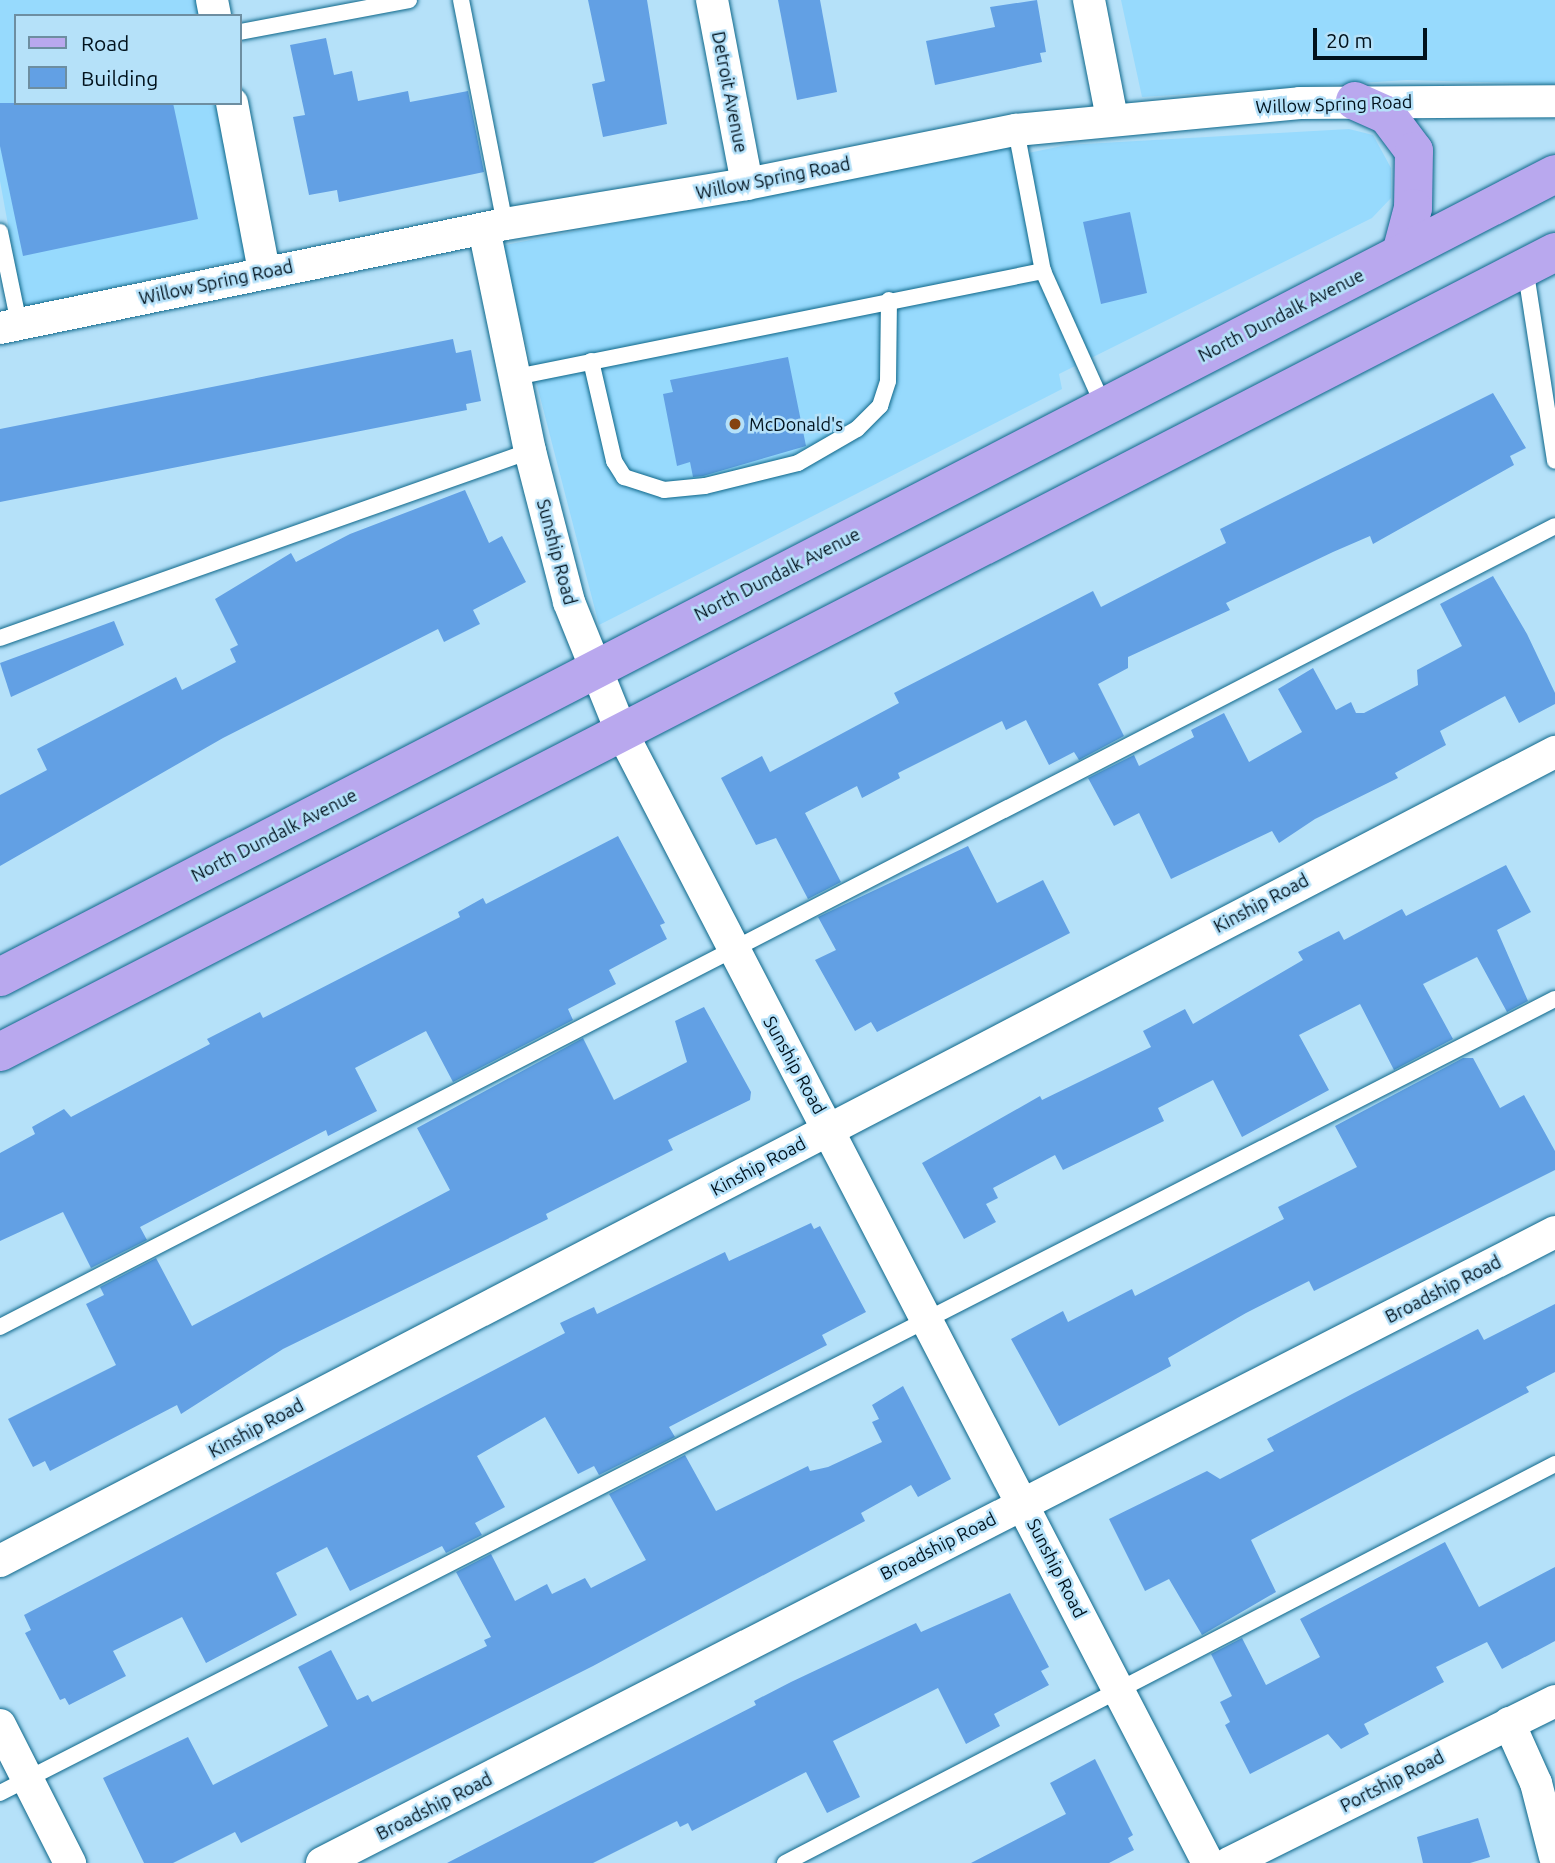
<!DOCTYPE html>
<style>
body{margin:0}
#map{position:relative;width:1555px;height:1863px;overflow:hidden;background:#b5e1f9;font-family:Ubuntu,sans-serif}
div>[style]{position:absolute}
[style*='--x']{left:calc(var(--x)*1px);top:calc(var(--y)*1px);width:calc(var(--w)*1px);rotate:calc(var(--a)*1deg)}
.built>*{inset:0;background:#97dafd}
.building>*{inset:0;background:#62a0e4}
.roads{filter:drop-shadow(0 0 2px #0e678a) drop-shadow(0 0 2px #0e678a)}
.service>*{height:16px;margin:-8px;padding:0 8px;transform-origin:8px;border-radius:8px;background:#fff}
.minor>*{height:32px;margin:-16px;padding:0 16px;transform-origin:16px;border-radius:16px;background:#fff}
.primary>*{height:38px;margin:-19px;padding:0 19px;transform-origin:19px;border-radius:19px;background:#b9a8ee}
.dots>*{width:19px;height:19px;translate:-50% -50%;box-sizing:border-box;border:4px solid #b5e1f9;border-radius:50%}
span{translate:-50% -50%;white-space:nowrap;text-align:center;line-height:1.15;-webkit-text-stroke:5px #b5e1f9;paint-order:stroke}
.street-label{font-size:18px;color:#00121d}
.poi-label{font-size:18px;color:#00121d}
.left{translate:0 -50%;text-align:left}
.legend{position:absolute;left:14px;top:14px;width:228px;height:91px;box-sizing:border-box;background:#b5e1f9;border:2px solid #6d8ea1;margin:0;padding:9px 12px;list-style:none;font-size:21px;color:#00121d}
.legend li{display:flex;align-items:center;gap:14px;height:35px}
.legend b{width:35px;border:2px solid #6d8ea1}
.scale{position:absolute;left:1313px;top:28px;width:114px;height:32px;box-sizing:border-box;border:4px solid #00121d;border-top:0;padding-left:9px;font-size:21px;line-height:24px;white-space:nowrap;color:#00121d;-webkit-text-stroke:5px #b5e1f9;paint-order:stroke}
</style>
<div id="map">
<div class="built">
<i style="clip-path:polygon(0 0,196px 0,199px 16px,16px 16px,16px 103px,217px 103px,249px 258px,23px 307px,0 181px)"></i>
<i style="clip-path:polygon(1121px 0,1555px 0,1555px 84px,1407px 80px,1142px 97px)"></i>
<i style="clip-path:polygon(1349px 129px,1373px 135px,1391px 168px,1391px 198px,1372px 218px,1059px 374px,1062px 389px,599px 625px,501px 246px,1011px 145px,1013px 156px,1067px 145px)"></i>
</div>
<div class="building">
<i style="clip-path:polygon(588px 0,647px 0,667px 124px,603px 137px,592px 84px,605px 81px)"></i>
<i style="clip-path:polygon(778px 0,820px 0,837px 92px,797px 100px)"></i>
<i style="clip-path:polygon(1037px 0,1046px 52px,1040px 53px,1042px 62px,935px 85px,926px 41px,995px 27px,990px 7px)"></i>
<i style="clip-path:polygon(326px 38px,334px 75px,352px 71px,358px 101px,408px 91px,410px 102px,468px 91px,484px 172px,339px 202px,337px 190px,309px 195px,293px 117px,305px 115px,290px 45px)"></i>
<i style="clip-path:polygon(0 103px,173px 103px,198px 219px,23px 256px,0 146px)"></i>
<i style="clip-path:polygon(1130px 212px,1147px 293px,1101px 304px,1083px 222px)"></i>
<i style="clip-path:polygon(453px 339px,456px 353px,471px 350px,481px 401px,466px 404px,467px 410px,0 502px,0 429px)"></i>
<i style="clip-path:polygon(788px 357px,806px 446px,703px 476px,693px 477px,690px 462px,677px 466px,663px 394px,673px 392px,670px 380px)"></i>
<i style="clip-path:polygon(1493px 393px,1526px 448px,1510px 456px,1514px 465px,1373px 544px,1370px 536px,1333px 552px,1226px 603px,1230px 610px,1128px 657px,1128px 668px,1098px 684px,1124px 736px,1079px 760px,1074px 752px,1049px 765px,1026px 720px,1006px 730px,1002px 721px,898px 773px,900px 778px,862px 798px,857px 786px,805px 813px,841px 882px,808px 899px,776px 838px,756px 845px,721px 778px,762px 756px,770px 772px,899px 703px,894px 693px,1093px 591px,1101px 607px,1226px 543px,1220px 529px)"></i>
<i style="clip-path:polygon(465px 490px,489px 543px,502px 536px,526px 582px,473px 610px,480px 624px,444px 642px,438px 629px,223px 738px,0 866px,0 795px,47px 770px,37px 749px,176px 677px,182px 690px,236px 662px,230px 649px,238px 645px,215px 599px,291px 553px,296px 562px,350px 534px)"></i>
<i style="clip-path:polygon(1493px 576px,1527px 634px,1555px 693px,1555px 704px,1519px 723px,1505px 696px,1440px 731px,1446px 745px,1395px 773px,1398px 778px,1315px 819px,1279px 843px,1272px 831px,1171px 879px,1139px 813px,1114px 826px,1088px 778px,1134px 755px,1139px 766px,1194px 737px,1191px 730px,1224px 713px,1249px 762px,1302px 732px,1278px 689px,1313px 668px,1336px 710px,1351px 702px,1356px 713px,1364px 713px,1418px 685px,1417px 670px,1462px 646px,1440px 604px)"></i>
<i style="clip-path:polygon(114px 621px,124px 645px,11px 697px,0 663px)"></i>
<i style="clip-path:polygon(618px 836px,665px 923px,660px 925px,667px 939px,609px 970px,616px 984px,568px 1009px,573px 1020px,453px 1082px,426px 1031px,355px 1068px,377px 1111px,328px 1136px,326px 1130px,140px 1227px,147px 1240px,91px 1268px,63px 1212px,0 1241px,0 1153px,35px 1134px,32px 1127px,64px 1109px,71px 1117px,210px 1044px,207px 1039px,260px 1012px,263px 1018px,460px 917px,458px 912px,483px 898px,486px 904px)"></i>
<i style="clip-path:polygon(968px 846px,997px 903px,1043px 880px,1070px 933px,877px 1032px,871px 1022px,855px 1031px,815px 960px,836px 950px,818px 917px)"></i>
<i style="clip-path:polygon(1506px 865px,1531px 912px,1497px 930px,1528px 1001px,1507px 1012px,1477px 957px,1423px 984px,1453px 1039px,1394px 1070px,1360px 1004px,1299px 1035px,1329px 1090px,1242px 1137px,1213px 1080px,1158px 1108px,1164px 1121px,1063px 1170px,1055px 1155px,993px 1188px,998px 1198px,986px 1204px,996px 1222px,964px 1239px,922px 1163px,1040px 1096px,1042px 1100px,1151px 1047px,1143px 1031px,1185px 1009px,1193px 1024px,1303px 960px,1298px 952px,1339px 931px,1344px 940px,1402px 909px,1406px 916px)"></i>
<i style="clip-path:polygon(704px 1007px,751px 1092px,750px 1100px,668px 1140px,673px 1150px,546px 1214px,548px 1219px,283px 1349px,181px 1414px,177px 1405px,50px 1471px,45px 1461px,33px 1467px,8px 1419px,116px 1365px,86px 1304px,104px 1295px,100px 1287px,156px 1258px,192px 1326px,450px 1190px,417px 1128px,583px 1038px,614px 1100px,687px 1062px,675px 1021px)"></i>
<i style="clip-path:polygon(1463px 1058px,1473px 1058px,1500px 1108px,1524px 1095px,1555px 1151px,1555px 1170px,1314px 1291px,1309px 1281px,1246px 1313px,1168px 1358px,1171px 1366px,1059px 1426px,1011px 1339px,1063px 1311px,1068px 1322px,1132px 1289px,1135px 1296px,1284px 1219px,1278px 1207px,1357px 1167px,1335px 1126px)"></i>
<i style="clip-path:polygon(811px 1223px,814px 1229px,820px 1226px,866px 1312px,822px 1335px,827px 1345px,669px 1427px,675px 1437px,599px 1475px,594px 1466px,578px 1474px,545px 1417px,477px 1456px,505px 1507px,475px 1523px,482px 1535px,446px 1553px,442px 1546px,350px 1591px,327px 1547px,276px 1573px,297px 1615px,206px 1663px,182px 1617px,113px 1651px,126px 1676px,69px 1705px,65px 1698px,60px 1700px,25px 1633px,31px 1630px,24px 1615px,565px 1333px,560px 1323px,594px 1307px,597px 1314px,725px 1252px,729px 1261px)"></i>
<i style="clip-path:polygon(1555px 1304px,1555px 1372px,1526px 1387px,1529px 1392px,1251px 1540px,1276px 1592px,1202px 1635px,1169px 1579px,1145px 1591px,1109px 1519px,1207px 1471px,1220px 1479px,1274px 1451px,1267px 1439px,1352px 1394px,1478px 1329px,1484px 1340px)"></i>
<i style="clip-path:polygon(903px 1386px,951px 1479px,918px 1497px,911px 1485px,861px 1513px,865px 1521px,593px 1666px,241px 1843px,235px 1832px,173px 1863px,144px 1863px,103px 1778px,188px 1737px,213px 1785px,328px 1726px,298px 1667px,331px 1650px,357px 1700px,368px 1695px,372px 1702px,487px 1646px,484px 1640px,491px 1637px,456px 1572px,491px 1554px,515px 1601px,547px 1584px,552px 1594px,585px 1578px,591px 1588px,646px 1560px,609px 1494px,685px 1455px,716px 1511px,808px 1466px,810px 1471px,828px 1467px,882px 1442px,872px 1422px,879px 1419px,872px 1405px)"></i>
<i style="clip-path:polygon(1445px 1542px,1479px 1607px,1555px 1567px,1555px 1641px,1502px 1669px,1487px 1642px,1436px 1667px,1444px 1682px,1364px 1724px,1369px 1734px,1341px 1749px,1328px 1734px,1250px 1774px,1225px 1725px,1230px 1722px,1220px 1702px,1232px 1696px,1211px 1654px,1242px 1638px,1266px 1685px,1320px 1657px,1300px 1619px)"></i>
<i style="clip-path:polygon(1010px 1593px,1049px 1667px,1041px 1671px,1049px 1685px,994px 1714px,1000px 1726px,966px 1744px,938px 1688px,833px 1741px,860px 1797px,827px 1813px,806px 1772px,692px 1831px,688px 1823px,680px 1827px,677px 1821px,593px 1863px,447px 1863px,756px 1705px,754px 1701px,791px 1682px,916px 1623px,921px 1632px)"></i>
<i style="clip-path:polygon(1095px 1759px,1133px 1835px,1128px 1838px,1134px 1850px,1109px 1863px,971px 1863px,1066px 1814px,1050px 1783px)"></i>
<i style="clip-path:polygon(1478px 1818px,1490px 1857px,1470px 1863px,1423px 1863px,1417px 1837px)"></i>
</div>
<div class="roads">
<div class="service">
<i style="--x:461;--y:0;--w:228;--a:78.9"></i>
<i style="--x:240;--y:32;--w:172;--a:-10.7"></i>
<i style="--x:1016;--y:130;--w:144;--a:79.2"></i>
<i style="--x:1043;--y:271;--w:149;--a:65.8"></i>
<i style="--x:0;--y:232;--w:94;--a:78.3"></i>
<i style="--x:1525;--y:267;--w:196;--a:81.2"></i>
<i style="--x:591;--y:361;--w:103;--a:77"></i>
<i style="--x:614;--y:461;--w:19;--a:58"></i>
<i style="--x:624;--y:477;--w:42;--a:18"></i>
<i style="--x:664;--y:490;--w:41;--a:-5.6"></i>
<i style="--x:705;--y:486;--w:96;--a:-13.9"></i>
<i style="--x:798;--y:463;--w:68;--a:-30"></i>
<i style="--x:857;--y:429;--w:33;--a:-45"></i>
<i style="--x:880;--y:406;--w:26;--a:-72"></i>
<i style="--x:888;--y:381;--w:81;--a:-89.3"></i>
<i style="--x:516;--y:377;--w:538;--a:-11.37"></i>
<i style="--x:0;--y:638;--w:562;--a:-19.43"></i>
<i style="--x:0;--y:1327;--w:1749;--a:-27.25"></i>
<i style="--x:0;--y:1793;--w:1746;--a:-27.05"></i>
<i style="--x:785;--y:1863;--w:867;--a:-27.39"></i>
</div>
<div class="minor">
<i style="--x:212;--y:0;--w:16;--a:79"></i>
<i style="--x:712;--y:0;--w:187;--a:79.2"></i>
<i style="--x:1089;--y:0;--w:120;--a:79"></i>
<i style="--x:232;--y:103;--w:171;--a:79.2"></i>
<i style="--x:484;--y:229;--w:227;--a:78.3"></i>
<i style="--x:530;--y:451;--w:156;--a:75.5"></i>
<i style="--x:569;--y:602;--w:139;--a:68"></i>
<i style="--x:621;--y:731;--w:1275;--a:62.59"></i>
<i style="--x:0;--y:328;--w:516;--a:-11.64"></i>
<i style="--x:505;--y:224;--w:245;--a:-9.4"></i>
<i style="--x:747;--y:184;--w:274;--a:-11.4"></i>
<i style="--x:1016;--y:130;--w:285;--a:-5.4"></i>
<i style="--x:1300;--y:103;--w:255;--a:-0.4"></i>
<i style="--x:0;--y:1561;--w:1753;--a:-27.49"></i>
<i style="--x:1509;--y:1723;--w:66;--a:65.8"></i>
<i style="--x:1536;--y:1783;--w:76;--a:75.6"></i>
<i style="--x:0;--y:1725;--w:155;--a:63.1"></i>
<i style="--x:322;--y:1863;--w:1385;--a:-27.1"></i>
<i style="--x:1229;--y:1863;--w:364;--a:-26.4"></i>
</div>
<div class="primary">
<i style="--x:1355;--y:101;--w:35;--a:24"></i>
<i style="--x:1387;--y:115;--w:45;--a:53.1"></i>
<i style="--x:1414;--y:151;--w:57;--a:91"></i>
<i style="--x:1413;--y:208;--w:47;--a:104.9"></i>
<i style="--x:0;--y:977;--w:1750;--a:-27.31"></i>
<i style="--x:0;--y:1052;--w:1749;--a:-27.22"></i>
</div>
</div>
<div class="dots">
<i style="left:735px;top:424px;background:#854311"></i>
</div>
<div class="street-label">
<span style="left:730px;top:92px;rotate:79deg">Detroit Avenue</span>
<span style="left:1334px;top:104px;rotate:-2deg">Willow Spring Road</span>
<span style="left:773px;top:178px;rotate:-11deg">Willow Spring Road</span>
<span style="left:216px;top:282px;rotate:-12deg">Willow Spring Road</span>
<span style="left:1281px;top:315px;rotate:-27deg">North Dundalk Avenue</span>
<span style="left:557px;top:552px;rotate:75deg">Sunship Road</span>
<span style="left:777px;top:574px;rotate:-27deg">North Dundalk Avenue</span>
<span style="left:274px;top:835px;rotate:-27deg">North Dundalk Avenue</span>
<span style="left:1261px;top:903px;rotate:-28deg">Kinship Road</span>
<span style="left:795px;top:1065px;rotate:61deg">Sunship Road</span>
<span style="left:758px;top:1166px;rotate:-28deg">Kinship Road</span>
<span style="left:1443px;top:1289px;rotate:-27deg">Broadship Road</span>
<span style="left:256px;top:1428px;rotate:-28deg">Kinship Road</span>
<span style="left:938px;top:1546px;rotate:-27deg">Broadship Road</span>
<span style="left:1057px;top:1568px;rotate:63deg">Sunship Road</span>
<span style="left:1392px;top:1781px;rotate:-27deg">Portship Road</span>
<span style="left:434px;top:1806px;rotate:-27deg">Broadship Road</span>
</div>
<div class="poi-label">
<span class="left" style="left:749px;top:424px">McDonald's</span>
</div>
<ul class="legend">
<li><b style="height:9px;background:#b9a8ee"></b>Road</li>
<li><b style="height:19px;background:#62a0e4"></b>Building</li>
</ul>
<div class="scale">20 m</div>
</div>
